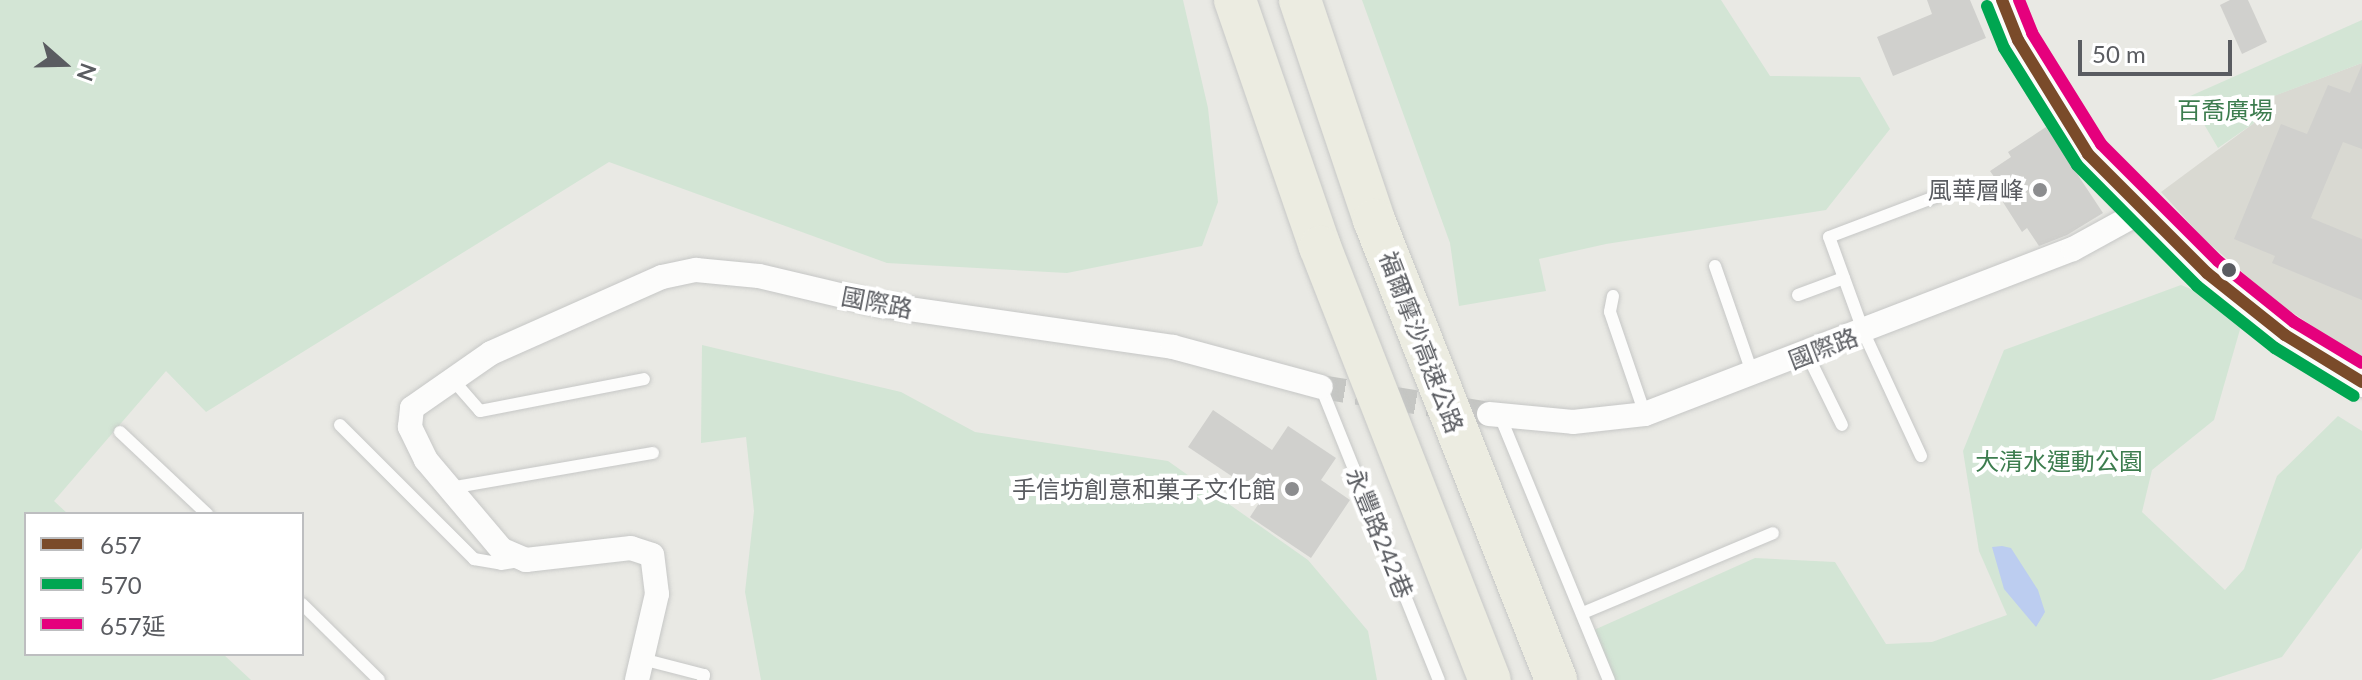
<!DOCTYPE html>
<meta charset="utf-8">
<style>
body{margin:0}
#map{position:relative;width:2362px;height:680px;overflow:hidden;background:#e9e9e4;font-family:Lato,"Noto Sans TC",sans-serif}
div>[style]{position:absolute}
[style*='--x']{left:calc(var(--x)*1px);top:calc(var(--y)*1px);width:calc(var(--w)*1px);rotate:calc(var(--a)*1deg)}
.education>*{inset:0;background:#d9d9d2}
.green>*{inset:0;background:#d3e5d5}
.water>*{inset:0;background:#bccdf0}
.building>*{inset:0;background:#d0d0cd}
.minor-tunnel>*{height:24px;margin-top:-12px;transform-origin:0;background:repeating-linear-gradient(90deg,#c5c6c3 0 24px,transparent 0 36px)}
.roads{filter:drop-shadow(0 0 2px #c6c7c6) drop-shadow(0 0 2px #c6c7c6)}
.service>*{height:12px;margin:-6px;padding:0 6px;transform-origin:6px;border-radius:6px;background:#fcfcfb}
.minor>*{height:24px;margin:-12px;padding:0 12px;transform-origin:12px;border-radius:12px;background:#fcfcfb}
.tertiary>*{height:30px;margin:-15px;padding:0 15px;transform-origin:15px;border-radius:15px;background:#fcfcfb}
.motorway>*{height:42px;margin:-21px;padding:0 21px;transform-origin:21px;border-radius:21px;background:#ecece1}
.bus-1>*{height:12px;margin:-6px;padding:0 6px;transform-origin:6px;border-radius:6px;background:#7a4b2a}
.bus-2>*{height:12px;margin:-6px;padding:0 6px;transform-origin:6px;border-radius:6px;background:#00a651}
.bus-3>*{height:12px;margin:-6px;padding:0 6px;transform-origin:6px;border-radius:6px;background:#e5007d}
.dots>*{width:22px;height:22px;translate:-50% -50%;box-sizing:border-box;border:4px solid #fff;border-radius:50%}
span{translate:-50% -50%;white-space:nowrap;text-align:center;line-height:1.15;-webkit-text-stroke:8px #fff;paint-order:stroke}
.park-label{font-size:24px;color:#3d7d4f}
.poi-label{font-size:24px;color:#5a5c61}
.right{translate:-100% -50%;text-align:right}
.street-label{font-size:24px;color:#5a5c61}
.legend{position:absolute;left:24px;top:512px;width:280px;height:144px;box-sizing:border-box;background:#fff;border:2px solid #bdbec0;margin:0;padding:10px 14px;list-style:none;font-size:24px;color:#5a5c61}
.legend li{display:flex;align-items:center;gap:16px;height:40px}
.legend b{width:40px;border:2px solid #bdbec0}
.north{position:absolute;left:24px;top:24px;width:80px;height:80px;-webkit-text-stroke:6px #fff;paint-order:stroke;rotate:110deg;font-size:22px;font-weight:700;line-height:32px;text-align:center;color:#5a5c61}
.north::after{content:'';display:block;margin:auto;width:28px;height:36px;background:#5a5c61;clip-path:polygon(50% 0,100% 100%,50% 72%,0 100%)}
.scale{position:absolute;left:2078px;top:40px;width:154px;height:36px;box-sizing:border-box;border:4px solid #5a5c61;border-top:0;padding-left:10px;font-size:24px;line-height:28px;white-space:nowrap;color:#5a5c61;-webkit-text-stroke:6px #fff;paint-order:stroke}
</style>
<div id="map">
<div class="education">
<i style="clip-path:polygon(2362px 63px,2362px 359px,2278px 303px,2204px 239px,2161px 192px,2254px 123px,2249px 105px)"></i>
</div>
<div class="green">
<i style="clip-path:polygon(0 0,1183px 0,1208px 108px,1218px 202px,1202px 246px,1067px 273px,887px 263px,609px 162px,206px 412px,166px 371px,54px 501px,68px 514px,26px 514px,26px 654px,223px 654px,251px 680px,0 680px)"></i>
<i style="clip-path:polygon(1362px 0,1721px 0,1770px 76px,1860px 77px,1890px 129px,1826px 210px,1606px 244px,1539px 259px,1546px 291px,1459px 306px,1450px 243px)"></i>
<i style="clip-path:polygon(2362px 20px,2362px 63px,2250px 105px,2254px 123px,2218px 148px,2188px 97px)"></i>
<i style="clip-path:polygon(2181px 285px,2225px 303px,2241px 326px,2214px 420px,2152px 470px,2142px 512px,2225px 590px,2244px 569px,2277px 476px,2338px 416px,2362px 431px,2362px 548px,2282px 657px,2211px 680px,1614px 680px,1594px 630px,1755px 558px,1835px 562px,1886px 644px,1932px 642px,2007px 615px,1979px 551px,1963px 451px,2004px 350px)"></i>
<i style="clip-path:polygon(702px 345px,901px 392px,975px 432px,1168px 461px,1308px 560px,1368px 631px,1377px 680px,761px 680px,745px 592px,754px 511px,746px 437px,701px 443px)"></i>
</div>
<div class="water">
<i style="clip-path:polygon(2002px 546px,2011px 548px,2038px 590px,2045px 612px,2036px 627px,2004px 589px,1992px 547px)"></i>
</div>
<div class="building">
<i style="clip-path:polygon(1927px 0,1970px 0,1986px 38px,1893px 76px,1877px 37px,1932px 14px)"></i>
<i style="clip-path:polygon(2230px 0,2248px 0,2267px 42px,2242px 54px,2220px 5px)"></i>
<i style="clip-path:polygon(2362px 65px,2362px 149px,2343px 142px,2311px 218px,2362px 239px,2362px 300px,2272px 263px,2275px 256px,2234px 239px,2281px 124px,2307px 134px,2328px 85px,2350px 93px)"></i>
<i style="clip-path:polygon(2046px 127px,2103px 213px,2067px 235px,2039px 246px,2027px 228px,2022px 232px,1992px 185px,1997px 181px,1990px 171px,2011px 157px,2008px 152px)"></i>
<i style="clip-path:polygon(1213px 410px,1272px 450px,1288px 426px,1336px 458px,1321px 480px,1350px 500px,1311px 558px,1250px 517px,1263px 497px,1188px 447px)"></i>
</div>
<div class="minor-tunnel">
<i style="--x:1321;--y:387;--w:170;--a:9.1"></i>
</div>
<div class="roads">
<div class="service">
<i style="--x:1715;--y:266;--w:115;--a:70.8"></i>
<i style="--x:1798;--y:295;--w:49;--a:-20.3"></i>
<i style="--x:1613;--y:296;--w:16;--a:101"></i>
<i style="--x:1610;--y:312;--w:108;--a:71.1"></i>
<i style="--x:1807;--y:354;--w:79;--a:63.8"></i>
<i style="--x:453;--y:380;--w:41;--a:48.9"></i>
<i style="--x:480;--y:411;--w:167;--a:-11"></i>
<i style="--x:1321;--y:387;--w:316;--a:68.1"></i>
<i style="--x:1500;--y:416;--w:286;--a:67.6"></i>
<i style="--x:340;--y:425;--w:190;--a:45"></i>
<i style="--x:474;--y:559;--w:27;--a:10"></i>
<i style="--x:501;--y:564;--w:18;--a:-9"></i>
<i style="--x:120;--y:432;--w:120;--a:43.3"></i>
<i style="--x:1921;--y:456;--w:136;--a:-114.9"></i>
<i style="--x:1864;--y:333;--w:102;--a:-110"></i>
<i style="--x:1829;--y:237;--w:122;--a:-20.7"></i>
<i style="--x:450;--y:488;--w:206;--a:-9.8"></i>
<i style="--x:302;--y:604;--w:108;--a:44.6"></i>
<i style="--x:1583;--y:613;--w:206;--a:-22.8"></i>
<i style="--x:642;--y:659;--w:64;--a:14.5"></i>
<i style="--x:704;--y:675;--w:5;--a:101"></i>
</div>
<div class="minor">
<i style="--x:1489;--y:414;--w:84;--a:5.4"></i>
<i style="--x:1573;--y:422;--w:72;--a:-6.3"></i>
<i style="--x:1645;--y:414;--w:459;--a:-21.1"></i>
<i style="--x:2073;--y:249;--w:79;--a:-28.8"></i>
<i style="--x:637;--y:680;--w:88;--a:-76.9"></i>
<i style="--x:657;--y:594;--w:39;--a:-97"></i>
<i style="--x:652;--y:555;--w:22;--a:-162"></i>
<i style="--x:631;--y:548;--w:106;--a:173.5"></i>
<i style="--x:526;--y:560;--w:26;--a:-157"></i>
<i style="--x:502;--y:550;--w:118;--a:-130.2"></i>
<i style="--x:426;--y:460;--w:37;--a:-116"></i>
<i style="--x:410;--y:427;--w:19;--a:-84"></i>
<i style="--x:412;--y:408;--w:96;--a:-34.8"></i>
<i style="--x:491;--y:353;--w:187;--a:-24"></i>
<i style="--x:662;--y:277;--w:35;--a:-12"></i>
<i style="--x:696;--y:270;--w:63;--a:5.4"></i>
<i style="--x:759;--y:276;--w:126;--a:13.3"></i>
<i style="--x:882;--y:305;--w:294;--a:8.2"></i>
<i style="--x:1173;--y:347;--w:153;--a:15.1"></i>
</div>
<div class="tertiary">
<i style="--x:2002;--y:0;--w:43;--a:68.2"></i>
<i style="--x:2018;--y:40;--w:134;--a:58.4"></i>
<i style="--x:2088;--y:154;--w:168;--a:45"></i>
<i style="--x:2207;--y:273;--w:100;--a:38.5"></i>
<i style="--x:2285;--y:335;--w:90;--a:31.4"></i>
</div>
<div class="motorway">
<i style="--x:1235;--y:0;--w:261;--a:71"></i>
<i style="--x:1320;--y:247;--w:465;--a:68.6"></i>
<i style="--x:1300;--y:0;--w:232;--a:71.4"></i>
<i style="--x:1374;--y:220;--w:495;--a:68.4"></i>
</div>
</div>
<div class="bus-1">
<i style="--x:2002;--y:0;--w:43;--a:68.2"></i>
<i style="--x:2018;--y:40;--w:134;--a:58.4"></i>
<i style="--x:2088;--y:154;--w:168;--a:45"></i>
<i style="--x:2207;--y:273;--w:100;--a:38.5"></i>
<i style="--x:2285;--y:335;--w:90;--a:31.4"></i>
</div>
<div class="bus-2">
<i style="--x:1987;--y:6;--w:45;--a:68"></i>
<i style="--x:2004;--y:48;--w:138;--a:58"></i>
<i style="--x:2077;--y:165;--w:170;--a:45.2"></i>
<i style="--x:2197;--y:286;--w:100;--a:38.5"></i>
<i style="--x:2275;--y:348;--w:92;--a:31.3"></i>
</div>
<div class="bus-3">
<i style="--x:2019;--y:0;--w:35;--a:68"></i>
<i style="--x:2032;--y:33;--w:131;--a:58.1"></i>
<i style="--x:2101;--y:144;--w:165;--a:45"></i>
<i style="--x:2218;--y:261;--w:97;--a:38.8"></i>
<i style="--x:2294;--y:322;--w:79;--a:31.1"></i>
</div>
<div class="dots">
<i style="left:2040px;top:190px;background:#8c8d8f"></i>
<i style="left:2229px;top:270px;background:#5a5c61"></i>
<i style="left:1292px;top:489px;background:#8c8d8f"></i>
</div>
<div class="park-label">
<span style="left:2225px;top:110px">百喬廣場</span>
<span style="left:2059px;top:461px">大清水運動公園</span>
</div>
<div class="poi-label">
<span class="right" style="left:2024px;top:190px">風華層峰</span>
<span class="right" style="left:1276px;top:489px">手信坊創意和菓子文化館</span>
</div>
<div class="street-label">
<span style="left:877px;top:302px;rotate:11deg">國際路</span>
<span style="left:1422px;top:342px;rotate:69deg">福爾摩沙高速公路</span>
<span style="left:1823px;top:348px;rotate:-21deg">國際路</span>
<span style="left:1380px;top:533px;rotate:68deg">永豐路242巷</span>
</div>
<ul class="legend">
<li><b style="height:10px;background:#7a4b2a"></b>657</li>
<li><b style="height:10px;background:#00a651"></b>570</li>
<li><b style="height:10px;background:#e5007d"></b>657延</li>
</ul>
<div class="north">N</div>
<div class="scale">50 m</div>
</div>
